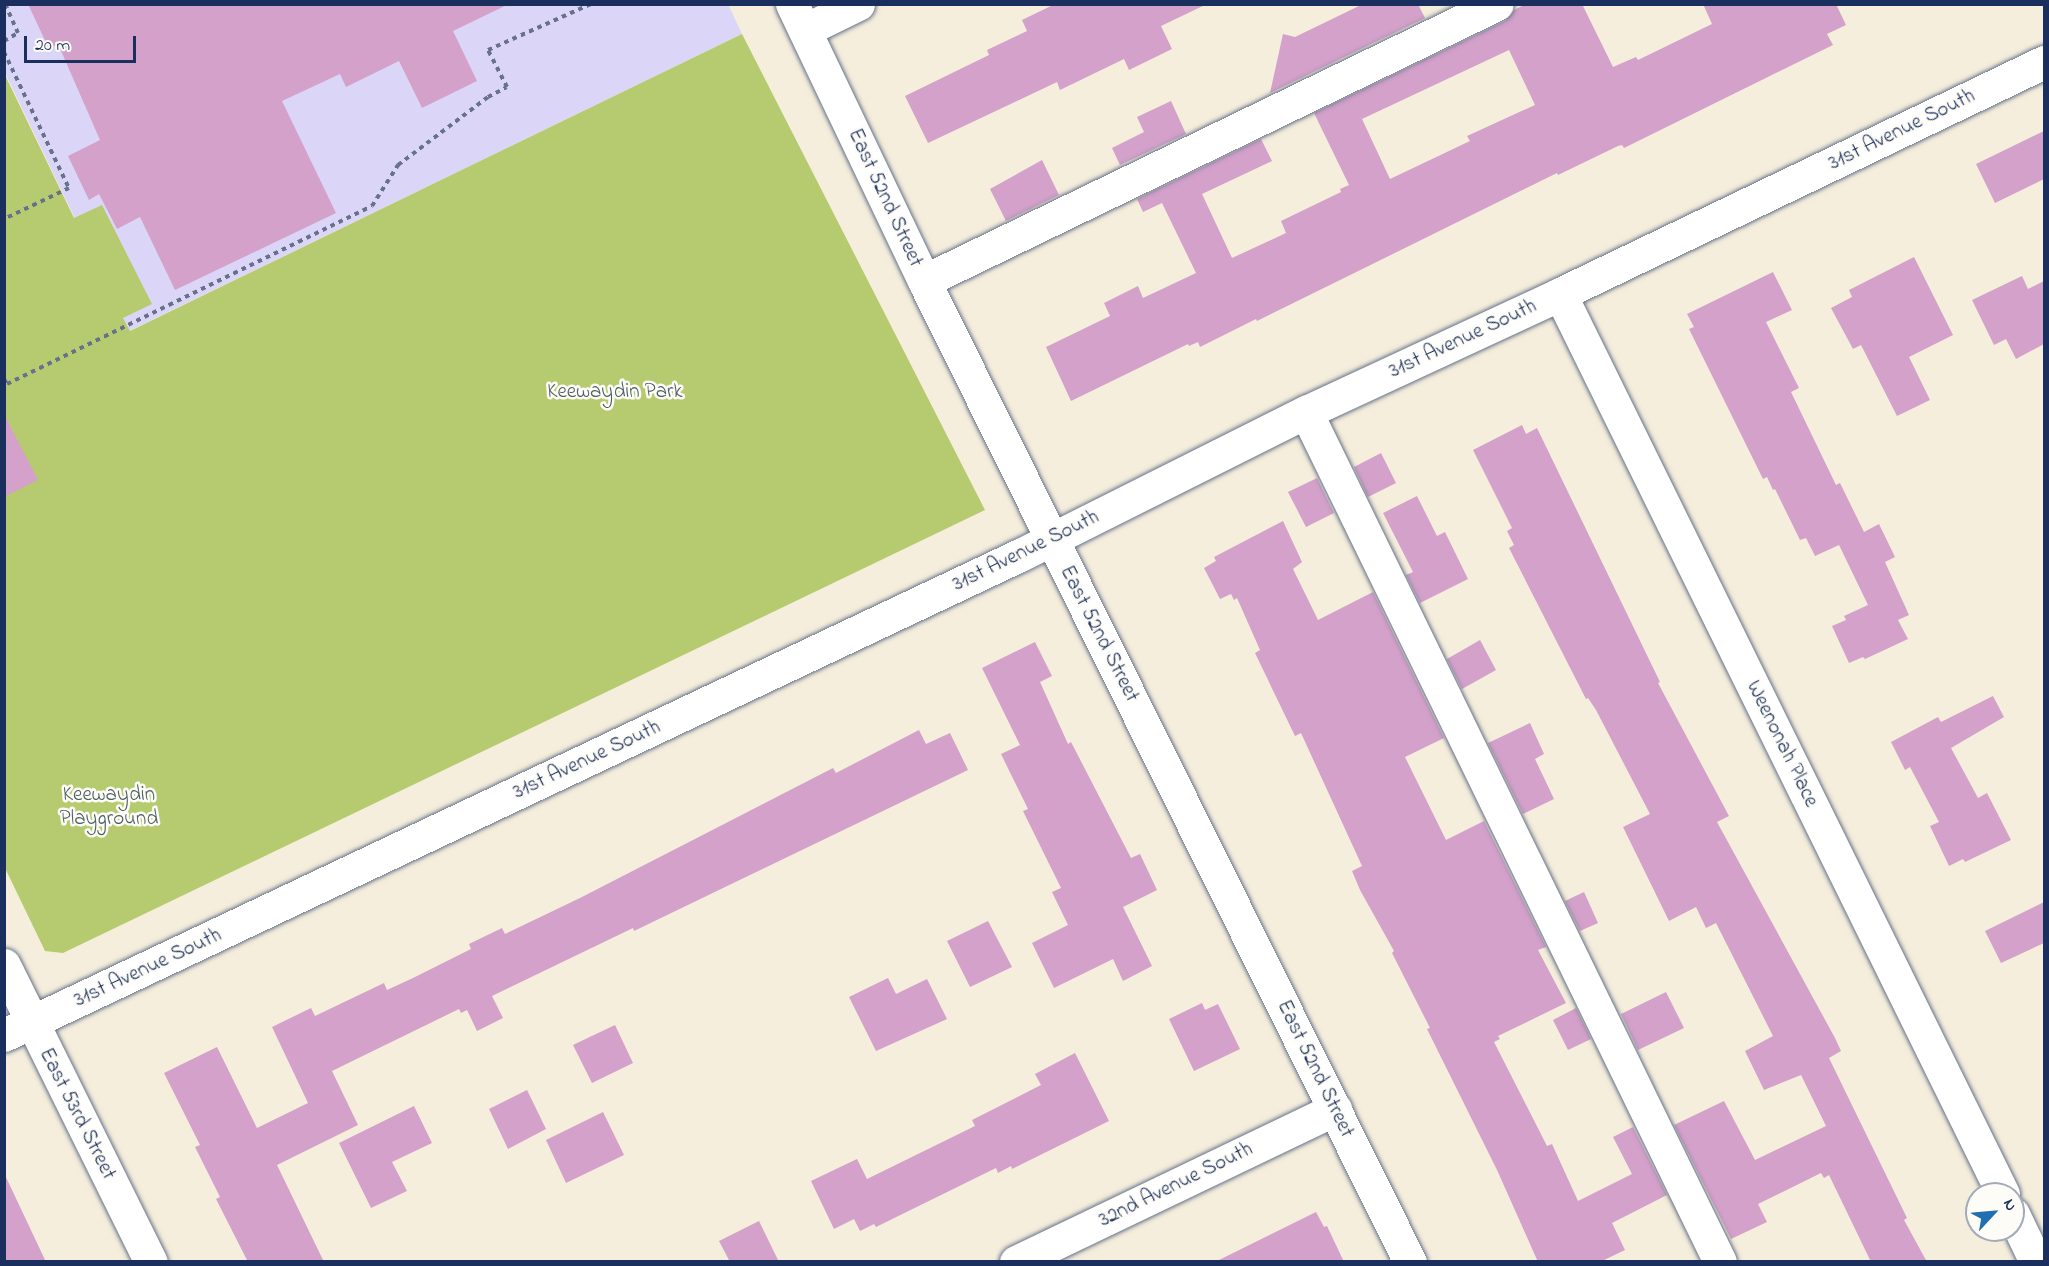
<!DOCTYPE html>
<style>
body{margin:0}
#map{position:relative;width:2049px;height:1266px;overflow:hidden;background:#f5eedc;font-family:"Indie Flower",sans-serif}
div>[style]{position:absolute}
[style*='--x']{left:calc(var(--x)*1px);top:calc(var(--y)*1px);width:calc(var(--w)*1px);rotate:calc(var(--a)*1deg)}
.built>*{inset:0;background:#dbd6f7}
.green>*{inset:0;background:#b6cb6f}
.building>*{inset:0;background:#d3a1ca}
.path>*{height:4px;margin-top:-2px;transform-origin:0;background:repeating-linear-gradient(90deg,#67728a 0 4.5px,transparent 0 9px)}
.roads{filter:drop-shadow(0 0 2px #67728a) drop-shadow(0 0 2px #67728a)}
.minor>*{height:33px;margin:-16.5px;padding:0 16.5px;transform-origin:16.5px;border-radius:16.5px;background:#fff}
span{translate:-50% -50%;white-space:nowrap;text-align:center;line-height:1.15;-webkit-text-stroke:5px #fdfcf7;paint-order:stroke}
.street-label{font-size:21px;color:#1b2f5e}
.park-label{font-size:21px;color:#4a5e63}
.frame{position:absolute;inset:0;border:6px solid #1b2f5e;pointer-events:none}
.north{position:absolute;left:1965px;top:1182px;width:60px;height:60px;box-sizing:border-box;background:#fdfcf7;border:2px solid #a3aaba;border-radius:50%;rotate:64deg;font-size:16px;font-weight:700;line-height:24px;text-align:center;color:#1b2f5e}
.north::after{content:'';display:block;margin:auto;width:21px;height:27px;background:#1f6fb2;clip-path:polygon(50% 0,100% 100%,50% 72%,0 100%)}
.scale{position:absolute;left:24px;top:36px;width:112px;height:27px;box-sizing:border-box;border:3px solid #1b2f5e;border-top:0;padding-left:8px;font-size:18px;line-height:21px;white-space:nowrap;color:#1b2f5e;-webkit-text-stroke:4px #fdfcf7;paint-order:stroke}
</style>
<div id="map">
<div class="built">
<i style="clip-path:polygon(728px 4px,742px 34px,129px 331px,5px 73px,5px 5px)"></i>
</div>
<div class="green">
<i style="clip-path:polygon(742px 34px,985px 510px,63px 953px,45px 951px,5px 868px,4px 73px,74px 218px,102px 205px,152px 304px,123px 318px,130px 331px)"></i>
</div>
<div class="building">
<i style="clip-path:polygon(28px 4px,509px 4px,453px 31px,477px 81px,422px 108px,399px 61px,346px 87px,340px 74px,282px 101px,336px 213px,175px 290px,140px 217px,117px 229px,99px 194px,89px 200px,68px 156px,100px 140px,58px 44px,49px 49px)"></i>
<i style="clip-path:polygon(1055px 4px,1207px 4px,1161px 26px,1172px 49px,1129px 70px,1124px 59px,1060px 90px,1057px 82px,928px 143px,905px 96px,989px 55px,987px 50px,1027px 31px,1022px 20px)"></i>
<i style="clip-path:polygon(1363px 4px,1418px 4px,1425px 18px,1270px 93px,1283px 34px,1295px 37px)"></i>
<i style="clip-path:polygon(evenodd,1526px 4px,1582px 4px,1613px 67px,1636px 57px,1638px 60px,1712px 24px,1703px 4px,1836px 4px,1846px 25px,1827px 34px,1833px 45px,1624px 148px,1622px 145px,1618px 146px,1558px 175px,1557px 173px,1257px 321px,1256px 319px,1200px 347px,1198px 342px,1189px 346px,1188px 344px,1071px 401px,1046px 347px,1110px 316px,1104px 303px,1138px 286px,1143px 298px,1196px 273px,1162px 203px,1143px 212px,1137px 199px,1261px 139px,1272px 161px,1202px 194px,1232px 258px,1286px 233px,1281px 221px,1341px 192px,1340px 189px,1349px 185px,1314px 113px,1505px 21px,1514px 10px,1526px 4px,1509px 50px,1535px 105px,1467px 136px,1470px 141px,1390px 179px,1362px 119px,1509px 50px)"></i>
<i style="clip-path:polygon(1171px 101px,1186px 134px,1120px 165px,1112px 148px,1144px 132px,1137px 117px)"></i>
<i style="clip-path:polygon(2044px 131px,2044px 179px,1995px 203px,1976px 164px)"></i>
<i style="clip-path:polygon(1042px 160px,1059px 195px,1006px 221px,990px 189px)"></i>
<i style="clip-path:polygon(1914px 257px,1953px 335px,1909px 357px,1930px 400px,1897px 416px,1861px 345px,1853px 349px,1831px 308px,1852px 297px,1849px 290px)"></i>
<i style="clip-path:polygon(1773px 272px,1792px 310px,1766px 322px,1799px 388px,1791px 392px,1836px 485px,1840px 483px,1864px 532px,1879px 524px,1895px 557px,1885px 562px,1909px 615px,1898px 620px,1908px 639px,1865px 659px,1863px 657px,1849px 663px,1832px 626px,1846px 620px,1844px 616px,1868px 605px,1839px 545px,1815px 556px,1806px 538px,1800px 540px,1775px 489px,1773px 490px,1767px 477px,1763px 479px,1689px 329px,1694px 327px,1687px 314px)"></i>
<i style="clip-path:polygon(2022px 276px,2028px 289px,2044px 281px,2044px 344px,2016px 359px,2006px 339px,1994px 345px,1972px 300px)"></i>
<i style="clip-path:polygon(4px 414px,38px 480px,4px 497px)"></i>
<i style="clip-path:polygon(1522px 425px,1526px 434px,1537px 428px,1660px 682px,1658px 683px,1729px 816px,1717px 822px,1835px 1038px,1841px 1051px,1829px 1058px,1907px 1218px,1904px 1220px,1927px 1262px,1871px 1262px,1829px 1175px,1824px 1178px,1821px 1173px,1758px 1204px,1767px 1222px,1731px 1239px,1674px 1125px,1724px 1101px,1755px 1160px,1826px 1126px,1801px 1075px,1764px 1090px,1745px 1051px,1773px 1036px,1716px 923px,1706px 928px,1696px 907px,1669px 921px,1623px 827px,1650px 814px,1596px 710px,1588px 698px,1586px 699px,1509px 548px,1514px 545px,1507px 531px,1512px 528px,1473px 450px)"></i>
<i style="clip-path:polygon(1381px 453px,1396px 483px,1368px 497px,1354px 467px)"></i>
<i style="clip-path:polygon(1317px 478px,1334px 513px,1306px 527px,1288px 492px)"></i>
<i style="clip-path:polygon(1417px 496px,1437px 536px,1445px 532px,1468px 579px,1420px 603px,1406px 575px,1413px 572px,1383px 513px)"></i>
<i style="clip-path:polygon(1283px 521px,1302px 562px,1293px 569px,1318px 620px,1373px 592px,1444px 738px,1405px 757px,1446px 840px,1484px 821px,1546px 947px,1538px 950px,1566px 1003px,1498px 1036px,1500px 1039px,1494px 1042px,1547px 1146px,1552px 1144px,1578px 1201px,1632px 1174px,1613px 1137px,1633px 1127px,1667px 1195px,1612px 1223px,1625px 1250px,1600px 1262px,1538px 1262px,1497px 1170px,1427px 1029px,1430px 1028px,1392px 953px,1394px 951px,1360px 890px,1352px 871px,1362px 866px,1301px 733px,1295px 736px,1255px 653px,1260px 650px,1237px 598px,1234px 600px,1231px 594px,1220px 599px,1204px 568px,1216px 561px,1214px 557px)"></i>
<i style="clip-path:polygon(1480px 640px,1496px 670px,1462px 689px,1447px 659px)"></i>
<i style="clip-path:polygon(1035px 642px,1052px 676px,1040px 682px,1068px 744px,1071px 742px,1131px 858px,1140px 854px,1157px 890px,1123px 907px,1152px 966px,1123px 981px,1113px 959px,1054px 988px,1032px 943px,1068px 925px,1052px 892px,1061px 888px,1023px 811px,1028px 809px,1001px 754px,1020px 745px,982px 668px)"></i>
<i style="clip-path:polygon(1993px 696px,2004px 717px,1951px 748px,1978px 798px,1987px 793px,2011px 840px,1965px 862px,1963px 859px,1949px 866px,1930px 826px,1939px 822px,1910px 767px,1905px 770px,1891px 742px,1938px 717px,1941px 722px)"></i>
<i style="clip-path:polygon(1530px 723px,1544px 754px,1535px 759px,1554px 799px,1523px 814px,1488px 743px)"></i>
<i style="clip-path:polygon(919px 730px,926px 744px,950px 733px,968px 770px,634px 931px,633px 928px,492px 996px,503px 1018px,477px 1031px,467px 1010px,461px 1013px,459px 1009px,332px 1071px,358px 1125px,277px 1165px,324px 1262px,248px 1262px,216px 1199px,220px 1197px,195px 1147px,200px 1145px,164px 1073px,217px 1047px,257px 1128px,308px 1103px,272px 1027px,311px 1008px,315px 1016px,384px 983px,387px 990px,413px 978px,471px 949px,469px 944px,502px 928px,505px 934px,580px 898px,833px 768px,836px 773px)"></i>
<i style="clip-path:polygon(1584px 892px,1598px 923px,1580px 931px,1565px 901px)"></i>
<i style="clip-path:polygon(2044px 902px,2044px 943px,2001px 963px,1985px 931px)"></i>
<i style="clip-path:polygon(988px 921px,1012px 967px,970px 987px,947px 941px)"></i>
<i style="clip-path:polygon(888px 978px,896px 994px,927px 979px,947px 1019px,876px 1051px,849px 997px)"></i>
<i style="clip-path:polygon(1666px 992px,1684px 1028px,1638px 1050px,1621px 1014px)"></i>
<i style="clip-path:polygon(1202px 1003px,1205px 1010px,1218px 1004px,1240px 1049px,1194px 1071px,1169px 1019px)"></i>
<i style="clip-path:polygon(1576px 1008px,1591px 1039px,1568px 1050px,1553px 1020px)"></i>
<i style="clip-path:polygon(615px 1025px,633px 1063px,592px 1083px,573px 1045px)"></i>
<i style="clip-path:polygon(1075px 1053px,1109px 1121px,1012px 1169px,1011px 1166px,998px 1173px,996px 1168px,876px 1227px,874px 1224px,860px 1231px,854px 1219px,834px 1229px,811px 1181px,857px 1159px,867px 1179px,975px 1126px,972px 1120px,1041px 1085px,1035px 1074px)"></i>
<i style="clip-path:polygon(527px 1090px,546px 1129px,508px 1149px,489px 1109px)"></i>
<i style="clip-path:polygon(414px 1106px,432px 1143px,392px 1162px,407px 1191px,371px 1208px,339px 1143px)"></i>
<i style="clip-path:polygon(603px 1112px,624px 1155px,566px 1183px,546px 1140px)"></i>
<i style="clip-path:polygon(4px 1173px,46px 1262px,4px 1262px)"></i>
<i style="clip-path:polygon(1316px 1212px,1324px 1227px,1327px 1226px,1344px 1262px,1215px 1262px)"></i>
<i style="clip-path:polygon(759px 1221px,779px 1262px,730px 1262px,719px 1241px)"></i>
</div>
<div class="path">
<i style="--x:4;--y:41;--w:16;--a:-30"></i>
<i style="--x:18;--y:33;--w:32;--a:-114"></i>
<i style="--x:4;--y:52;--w:151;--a:64.5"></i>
<i style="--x:69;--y:188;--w:72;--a:154.5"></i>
<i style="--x:4;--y:261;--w:2;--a:90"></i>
<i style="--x:4;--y:379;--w:6;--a:59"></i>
<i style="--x:7;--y:384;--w:406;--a:-26"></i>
<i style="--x:372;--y:206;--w:49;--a:-57.6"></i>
<i style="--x:398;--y:165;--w:113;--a:-37.1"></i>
<i style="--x:488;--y:97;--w:21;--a:-28"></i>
<i style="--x:507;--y:87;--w:42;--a:-117.2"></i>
<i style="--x:488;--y:50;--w:113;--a:-24.1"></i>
</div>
<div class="roads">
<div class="minor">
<i style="--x:792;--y:4;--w:307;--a:64.5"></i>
<i style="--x:924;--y:281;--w:1095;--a:63.65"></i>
<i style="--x:805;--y:30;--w:59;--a:-26.1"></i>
<i style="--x:924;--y:281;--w:636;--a:-25.8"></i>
<i style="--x:1560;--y:294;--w:1003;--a:63.79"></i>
<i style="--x:1306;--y:412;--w:945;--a:64.03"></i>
<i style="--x:4;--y:965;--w:331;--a:63.7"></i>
<i style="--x:4;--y:1035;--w:1124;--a:-25.29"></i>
<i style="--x:1020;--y:555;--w:320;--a:-26.6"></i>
<i style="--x:1306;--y:412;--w:280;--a:-24.9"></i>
<i style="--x:1560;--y:294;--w:537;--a:-25.61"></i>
<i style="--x:2013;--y:1214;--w:53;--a:64.4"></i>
<i style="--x:1016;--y:1262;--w:354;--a:-25.6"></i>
</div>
</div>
<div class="street-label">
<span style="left:1902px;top:130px;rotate:-26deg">31st Avenue South</span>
<span style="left:885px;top:198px;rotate:65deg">East 52nd Street</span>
<span style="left:1463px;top:339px;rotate:-25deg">31st Avenue South</span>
<span style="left:1026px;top:551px;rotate:-26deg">31st Avenue South</span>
<span style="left:1099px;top:634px;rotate:63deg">East 52nd Street</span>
<span style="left:1782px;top:744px;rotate:64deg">Weenonah Place</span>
<span style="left:587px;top:760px;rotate:-25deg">31st Avenue South</span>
<span style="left:148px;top:968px;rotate:-25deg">31st Avenue South</span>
<span style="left:1315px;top:1069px;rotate:64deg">East 52nd Street</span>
<span style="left:77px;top:1114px;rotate:63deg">East 53rd Street</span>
<span style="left:1176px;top:1185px;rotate:-26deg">32nd Avenue South</span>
</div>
<div class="park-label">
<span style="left:615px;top:392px">Keewaydin Park</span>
<span style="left:109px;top:807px">Keewaydin<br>Playground</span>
</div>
<div class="frame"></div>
<div class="north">N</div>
<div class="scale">20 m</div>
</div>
